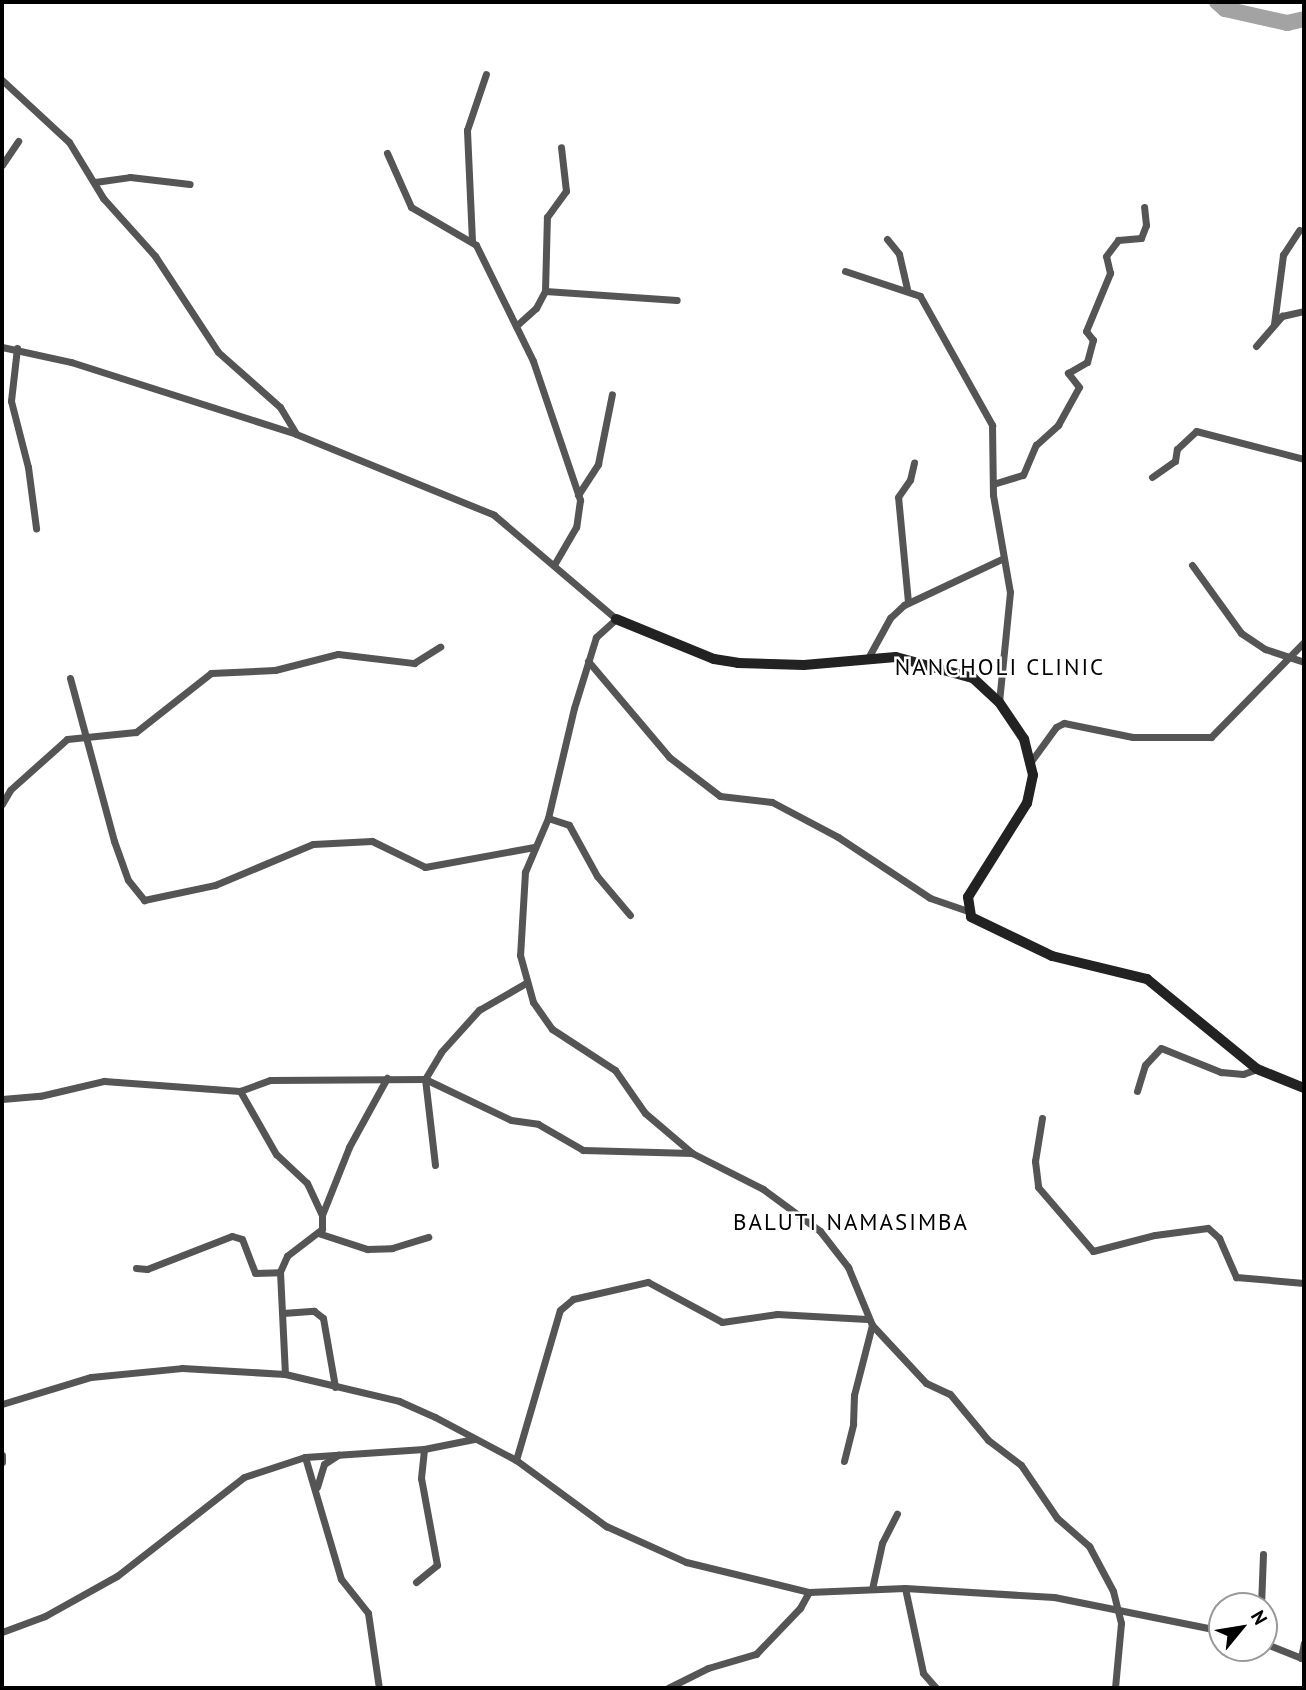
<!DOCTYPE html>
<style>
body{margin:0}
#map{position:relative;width:1306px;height:1690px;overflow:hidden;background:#fff;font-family:"PT Sans",sans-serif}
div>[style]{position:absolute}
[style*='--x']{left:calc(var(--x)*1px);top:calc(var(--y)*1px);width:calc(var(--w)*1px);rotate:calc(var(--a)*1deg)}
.river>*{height:16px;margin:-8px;padding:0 8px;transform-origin:8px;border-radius:8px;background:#a3a3a3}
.street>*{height:7px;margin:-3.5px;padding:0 3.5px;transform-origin:3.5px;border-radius:3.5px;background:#555}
.secondary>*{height:10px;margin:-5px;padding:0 5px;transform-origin:5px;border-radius:5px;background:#222}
span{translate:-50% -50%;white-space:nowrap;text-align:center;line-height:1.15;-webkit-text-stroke:5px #fff;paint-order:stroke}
.quarter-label{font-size:23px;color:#000;letter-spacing:2px}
.frame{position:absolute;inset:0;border:4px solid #000;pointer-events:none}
.north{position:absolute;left:1208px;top:1592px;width:70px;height:70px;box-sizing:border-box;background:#fff;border:2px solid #999;border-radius:50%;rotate:60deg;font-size:19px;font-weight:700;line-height:28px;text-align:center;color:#000}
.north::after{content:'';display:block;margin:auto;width:24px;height:32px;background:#000;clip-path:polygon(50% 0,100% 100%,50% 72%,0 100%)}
</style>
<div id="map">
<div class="river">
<i style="--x:1217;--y:2;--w:11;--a:41"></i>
<i style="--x:1225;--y:9;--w:64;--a:12.7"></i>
<i style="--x:1287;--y:23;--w:17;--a:-13"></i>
</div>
<div class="street">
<i style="--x:2;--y:80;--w:91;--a:42.8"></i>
<i style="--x:69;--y:142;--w:66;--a:58.7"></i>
<i style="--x:103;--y:198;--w:78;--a:48.1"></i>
<i style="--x:155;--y:256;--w:115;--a:56.7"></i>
<i style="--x:218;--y:352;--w:83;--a:41.6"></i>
<i style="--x:280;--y:407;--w:31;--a:59"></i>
<i style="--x:387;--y:153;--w:59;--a:66"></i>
<i style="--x:411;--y:207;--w:75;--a:30.3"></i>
<i style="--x:476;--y:245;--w:129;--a:63.8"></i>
<i style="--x:533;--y:361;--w:147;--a:71.3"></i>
<i style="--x:580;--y:500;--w:27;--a:98"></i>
<i style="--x:576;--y:527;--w:44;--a:120.1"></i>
<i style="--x:2;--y:165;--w:29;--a:-56"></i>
<i style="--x:95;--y:182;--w:35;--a:-8"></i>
<i style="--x:130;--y:177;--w:60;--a:6.7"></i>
<i style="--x:887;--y:239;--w:19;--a:51"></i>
<i style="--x:899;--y:254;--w:35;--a:77"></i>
<i style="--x:472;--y:241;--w:111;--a:-92.6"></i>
<i style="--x:467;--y:130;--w:59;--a:-71.3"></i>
<i style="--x:845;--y:271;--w:79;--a:18.4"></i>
<i style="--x:920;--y:296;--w:148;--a:60.8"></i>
<i style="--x:992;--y:425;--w:70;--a:89.2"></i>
<i style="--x:993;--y:495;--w:98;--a:80.1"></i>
<i style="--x:1010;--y:592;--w:111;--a:95.7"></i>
<i style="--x:545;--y:291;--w:132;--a:3.9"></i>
<i style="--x:1274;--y:324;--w:70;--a:-82.6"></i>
<i style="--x:1283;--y:255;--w:30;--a:-57"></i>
<i style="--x:516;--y:326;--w:27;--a:-42"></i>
<i style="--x:536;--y:308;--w:19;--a:-62"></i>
<i style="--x:545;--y:291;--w:74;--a:-88.5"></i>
<i style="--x:547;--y:217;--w:32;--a:-54"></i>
<i style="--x:566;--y:191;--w:44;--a:-96.5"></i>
<i style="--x:1256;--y:346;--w:40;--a:-49"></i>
<i style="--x:1282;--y:316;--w:23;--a:-13"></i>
<i style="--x:2;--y:347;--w:71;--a:12.3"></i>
<i style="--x:71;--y:362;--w:236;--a:17.7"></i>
<i style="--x:296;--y:434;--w:214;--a:22.2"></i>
<i style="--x:494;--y:515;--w:160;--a:40.4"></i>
<i style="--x:616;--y:619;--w:27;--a:138"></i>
<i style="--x:596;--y:637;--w:74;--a:107.2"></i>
<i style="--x:574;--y:708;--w:113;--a:103.3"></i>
<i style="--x:548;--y:818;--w:59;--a:113.1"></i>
<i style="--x:525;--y:872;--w:83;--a:93.4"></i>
<i style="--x:520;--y:955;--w:49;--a:74.5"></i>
<i style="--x:533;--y:1002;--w:33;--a:55"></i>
<i style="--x:552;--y:1029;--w:75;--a:33.1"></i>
<i style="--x:615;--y:1070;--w:52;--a:55.1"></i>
<i style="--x:645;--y:1113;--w:62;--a:40.4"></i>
<i style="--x:692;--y:1153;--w:80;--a:26.9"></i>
<i style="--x:763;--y:1189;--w:71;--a:36.4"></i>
<i style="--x:820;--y:1231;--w:46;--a:52.1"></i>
<i style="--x:848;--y:1267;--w:63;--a:67.5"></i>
<i style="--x:872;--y:1325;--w:79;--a:47"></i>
<i style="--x:926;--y:1383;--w:26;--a:25"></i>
<i style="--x:950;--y:1394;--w:60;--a:50.4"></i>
<i style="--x:988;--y:1440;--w:41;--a:37.1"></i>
<i style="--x:1021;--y:1465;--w:64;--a:55.8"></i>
<i style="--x:1057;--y:1518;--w:43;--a:41.2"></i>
<i style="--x:1089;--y:1546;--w:51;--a:61.9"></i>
<i style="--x:1113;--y:1591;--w:33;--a:76"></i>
<i style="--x:1121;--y:1623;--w:65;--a:95.3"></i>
<i style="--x:17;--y:348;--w:53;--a:96.5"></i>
<i style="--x:11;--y:401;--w:68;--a:75.6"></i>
<i style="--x:28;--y:467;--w:62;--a:82.5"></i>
<i style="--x:1152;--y:477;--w:28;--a:-35"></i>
<i style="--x:1175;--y:461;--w:12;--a:-81"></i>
<i style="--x:1177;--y:449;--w:26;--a:-43"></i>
<i style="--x:1196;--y:431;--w:112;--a:14.5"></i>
<i style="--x:993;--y:484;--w:31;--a:-17"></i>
<i style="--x:1023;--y:475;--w:33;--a:-67"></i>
<i style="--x:1036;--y:445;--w:30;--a:-42"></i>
<i style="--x:1058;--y:425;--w:43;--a:-61.1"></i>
<i style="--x:1079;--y:387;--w:18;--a:-128"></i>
<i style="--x:1068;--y:373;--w:22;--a:-30"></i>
<i style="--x:1087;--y:362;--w:23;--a:-75"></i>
<i style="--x:1093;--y:340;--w:11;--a:-128"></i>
<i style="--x:1086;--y:331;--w:63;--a:-67.5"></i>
<i style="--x:1110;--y:273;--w:17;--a:-103"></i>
<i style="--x:1106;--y:256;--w:20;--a:-53"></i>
<i style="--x:1118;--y:240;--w:23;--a:-5"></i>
<i style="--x:1141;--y:238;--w:14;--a:-69"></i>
<i style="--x:1146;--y:225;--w:18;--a:-96"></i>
<i style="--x:578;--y:495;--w:37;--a:-57"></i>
<i style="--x:598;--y:464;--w:71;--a:-78.7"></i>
<i style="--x:1192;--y:565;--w:84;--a:54.2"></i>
<i style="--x:1241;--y:633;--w:29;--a:34"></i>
<i style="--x:1265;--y:649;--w:41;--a:18.4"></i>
<i style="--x:908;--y:602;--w:105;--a:-95.4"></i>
<i style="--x:898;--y:497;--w:21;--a:-55"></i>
<i style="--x:910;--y:480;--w:18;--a:-77"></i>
<i style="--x:868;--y:658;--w:46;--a:-61.2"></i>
<i style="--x:890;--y:618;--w:19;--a:-43"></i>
<i style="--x:904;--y:605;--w:110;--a:-25.2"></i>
<i style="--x:588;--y:661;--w:126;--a:49.8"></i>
<i style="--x:669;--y:757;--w:64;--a:37.4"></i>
<i style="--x:720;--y:796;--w:52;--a:6.6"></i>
<i style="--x:772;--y:802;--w:75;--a:27.9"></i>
<i style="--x:838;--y:837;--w:110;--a:33.5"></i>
<i style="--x:930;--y:898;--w:40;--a:18.9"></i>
<i style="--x:70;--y:678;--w:169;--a:74.9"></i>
<i style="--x:114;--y:841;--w:41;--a:70.3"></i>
<i style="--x:128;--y:880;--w:26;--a:51"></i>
<i style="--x:144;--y:900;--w:73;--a:-11.9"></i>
<i style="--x:215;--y:885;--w:106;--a:-22.7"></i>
<i style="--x:313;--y:844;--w:59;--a:-2.9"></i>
<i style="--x:372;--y:841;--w:59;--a:26.1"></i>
<i style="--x:425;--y:867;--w:111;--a:-10.4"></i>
<i style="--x:1032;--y:760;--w:41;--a:-54"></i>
<i style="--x:1056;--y:727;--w:9;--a:-27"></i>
<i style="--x:1064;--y:723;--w:70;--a:11.5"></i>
<i style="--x:1133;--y:737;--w:78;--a:0"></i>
<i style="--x:1211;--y:737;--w:133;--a:-45.6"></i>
<i style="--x:2;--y:804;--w:16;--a:-60"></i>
<i style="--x:10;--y:790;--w:76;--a:-41.8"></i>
<i style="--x:67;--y:739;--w:69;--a:-5.8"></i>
<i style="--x:136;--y:732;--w:95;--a:-38.2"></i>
<i style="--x:211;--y:673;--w:64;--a:-2.7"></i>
<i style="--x:275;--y:670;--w:65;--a:-14.3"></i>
<i style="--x:338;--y:654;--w:77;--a:6.8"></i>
<i style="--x:414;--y:663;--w:31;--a:-32"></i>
<i style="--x:548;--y:818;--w:22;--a:18"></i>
<i style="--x:569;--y:825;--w:58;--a:61.2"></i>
<i style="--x:597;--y:876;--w:51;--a:49.8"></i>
<i style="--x:240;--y:1091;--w:32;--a:-20"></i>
<i style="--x:270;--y:1080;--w:155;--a:-0.4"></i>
<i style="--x:425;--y:1079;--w:95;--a:25.5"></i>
<i style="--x:511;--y:1120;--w:27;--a:8"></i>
<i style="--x:538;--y:1124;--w:52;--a:30"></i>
<i style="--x:583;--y:1150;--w:109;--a:1.6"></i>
<i style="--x:1137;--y:1091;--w:27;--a:-73"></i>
<i style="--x:1145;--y:1065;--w:23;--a:-47"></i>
<i style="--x:1161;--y:1048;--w:65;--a:21.8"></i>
<i style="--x:1221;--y:1072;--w:22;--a:5"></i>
<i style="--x:1243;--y:1074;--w:15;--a:-20"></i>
<i style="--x:2;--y:1099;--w:38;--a:-5"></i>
<i style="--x:40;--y:1096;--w:66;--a:-13.2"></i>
<i style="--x:104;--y:1081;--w:136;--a:4.2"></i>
<i style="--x:240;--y:1091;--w:73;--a:60.3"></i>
<i style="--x:276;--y:1154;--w:42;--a:43.1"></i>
<i style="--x:307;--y:1183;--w:35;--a:65"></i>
<i style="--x:322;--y:1215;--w:14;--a:90"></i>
<i style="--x:322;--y:1229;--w:44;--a:142.4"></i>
<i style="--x:287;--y:1256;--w:17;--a:114"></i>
<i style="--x:280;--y:1272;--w:102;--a:87.2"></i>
<i style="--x:1042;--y:1118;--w:44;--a:99.2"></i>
<i style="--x:1035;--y:1161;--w:26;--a:83"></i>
<i style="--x:1038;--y:1187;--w:84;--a:49.3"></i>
<i style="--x:1093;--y:1251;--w:64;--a:-14.5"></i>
<i style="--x:1155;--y:1235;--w:53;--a:-7.5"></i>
<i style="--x:1208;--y:1228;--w:15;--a:42"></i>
<i style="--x:1219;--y:1238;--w:43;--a:66.4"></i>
<i style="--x:1236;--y:1277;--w:68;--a:5"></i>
<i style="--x:435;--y:1165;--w:87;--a:-96.6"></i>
<i style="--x:425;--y:1079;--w:31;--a:-59"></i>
<i style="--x:441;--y:1052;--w:57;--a:-47.9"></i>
<i style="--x:479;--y:1010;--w:54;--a:-29.9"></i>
<i style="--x:322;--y:1215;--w:73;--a:-68.3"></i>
<i style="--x:349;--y:1147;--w:79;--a:-61.2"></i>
<i style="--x:318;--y:1233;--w:52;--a:18.1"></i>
<i style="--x:367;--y:1249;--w:25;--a:-2"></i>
<i style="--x:392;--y:1248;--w:38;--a:-17"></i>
<i style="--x:136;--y:1268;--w:11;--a:5"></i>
<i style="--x:147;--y:1269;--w:91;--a:-21.2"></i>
<i style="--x:232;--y:1236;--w:10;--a:17"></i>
<i style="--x:242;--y:1239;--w:36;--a:69"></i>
<i style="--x:255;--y:1273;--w:25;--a:-2"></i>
<i style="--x:283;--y:1313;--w:31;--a:-4"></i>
<i style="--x:314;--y:1311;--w:11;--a:38"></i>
<i style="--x:323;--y:1318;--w:70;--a:80.1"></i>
<i style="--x:2;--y:1404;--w:93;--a:-16.9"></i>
<i style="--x:91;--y:1377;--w:91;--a:-5.6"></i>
<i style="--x:182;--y:1368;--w:103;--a:3.3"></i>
<i style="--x:285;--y:1374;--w:117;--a:13.3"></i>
<i style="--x:399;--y:1401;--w:39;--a:24"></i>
<i style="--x:435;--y:1417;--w:92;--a:28"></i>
<i style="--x:516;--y:1460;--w:112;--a:36.3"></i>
<i style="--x:606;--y:1526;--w:88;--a:24.2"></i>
<i style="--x:686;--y:1562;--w:127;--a:13.7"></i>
<i style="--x:809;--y:1592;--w:96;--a:-2.4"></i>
<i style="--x:905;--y:1588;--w:149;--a:3.5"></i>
<i style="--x:1054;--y:1597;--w:171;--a:11.4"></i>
<i style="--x:2;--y:1455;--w:7;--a:90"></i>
<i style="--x:305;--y:1457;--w:127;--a:73.6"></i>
<i style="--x:341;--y:1579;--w:43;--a:51.5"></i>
<i style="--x:368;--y:1613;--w:76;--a:81.7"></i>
<i style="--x:516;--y:1460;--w:156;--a:-73.7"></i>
<i style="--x:560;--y:1310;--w:17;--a:-40"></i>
<i style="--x:573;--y:1299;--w:77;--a:-12.8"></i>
<i style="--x:648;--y:1282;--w:84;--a:28.4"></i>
<i style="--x:722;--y:1322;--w:56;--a:-8.3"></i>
<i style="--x:777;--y:1314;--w:90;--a:3.2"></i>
<i style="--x:844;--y:1461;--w:38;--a:-76"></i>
<i style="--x:853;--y:1424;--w:29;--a:-88"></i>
<i style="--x:854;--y:1395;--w:72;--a:-75.6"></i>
<i style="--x:317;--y:1487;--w:24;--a:-73"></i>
<i style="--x:324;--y:1464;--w:17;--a:-33"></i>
<i style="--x:416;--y:1582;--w:27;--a:-39"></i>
<i style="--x:437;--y:1565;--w:88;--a:-100.4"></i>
<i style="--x:421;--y:1478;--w:29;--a:-84"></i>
<i style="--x:905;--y:1588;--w:87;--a:78"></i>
<i style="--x:923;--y:1673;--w:20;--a:49"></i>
<i style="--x:872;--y:1589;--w:47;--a:-77.7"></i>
<i style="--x:882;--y:1543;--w:33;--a:-63"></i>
<i style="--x:1261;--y:1606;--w:52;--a:-87.8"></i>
<i style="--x:2;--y:1632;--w:46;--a:-20.4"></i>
<i style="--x:45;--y:1616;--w:82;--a:-29.1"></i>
<i style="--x:117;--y:1576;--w:161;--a:-37.9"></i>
<i style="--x:244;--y:1477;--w:64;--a:-18.2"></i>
<i style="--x:305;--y:1457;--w:119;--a:-3.8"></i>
<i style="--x:424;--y:1449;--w:51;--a:-11.3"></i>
<i style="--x:1264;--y:1643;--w:43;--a:21.8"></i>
<i style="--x:1301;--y:1658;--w:15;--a:-79"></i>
<i style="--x:668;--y:1688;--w:45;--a:-26.6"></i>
<i style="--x:708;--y:1668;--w:50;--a:-16.3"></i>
<i style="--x:756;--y:1654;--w:64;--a:-46.3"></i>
<i style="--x:800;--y:1608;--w:18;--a:-61"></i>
</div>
<div class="secondary">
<i style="--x:616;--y:619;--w:106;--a:22.2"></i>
<i style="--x:714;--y:659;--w:24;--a:9"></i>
<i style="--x:738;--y:663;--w:66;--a:1.7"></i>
<i style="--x:804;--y:665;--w:92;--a:-5"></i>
<i style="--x:896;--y:657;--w:80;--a:15.3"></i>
<i style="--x:973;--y:678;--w:35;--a:43"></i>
<i style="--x:999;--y:702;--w:45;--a:56"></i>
<i style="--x:1024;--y:739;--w:37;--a:76"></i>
<i style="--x:1033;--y:775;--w:29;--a:102"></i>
<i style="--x:1027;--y:803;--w:111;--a:122.1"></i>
<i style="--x:968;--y:897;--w:20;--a:81"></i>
<i style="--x:971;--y:917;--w:90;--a:25.7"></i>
<i style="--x:1052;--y:956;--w:98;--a:13.6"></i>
<i style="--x:1147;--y:979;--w:142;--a:39.3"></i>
<i style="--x:1257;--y:1069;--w:51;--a:22"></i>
</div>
<div class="quarter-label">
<span style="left:1000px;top:667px">NANCHOLI CLINIC</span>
<span style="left:851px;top:1222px">BALUTI NAMASIMBA</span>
</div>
<div class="frame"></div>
<div class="north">N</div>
</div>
